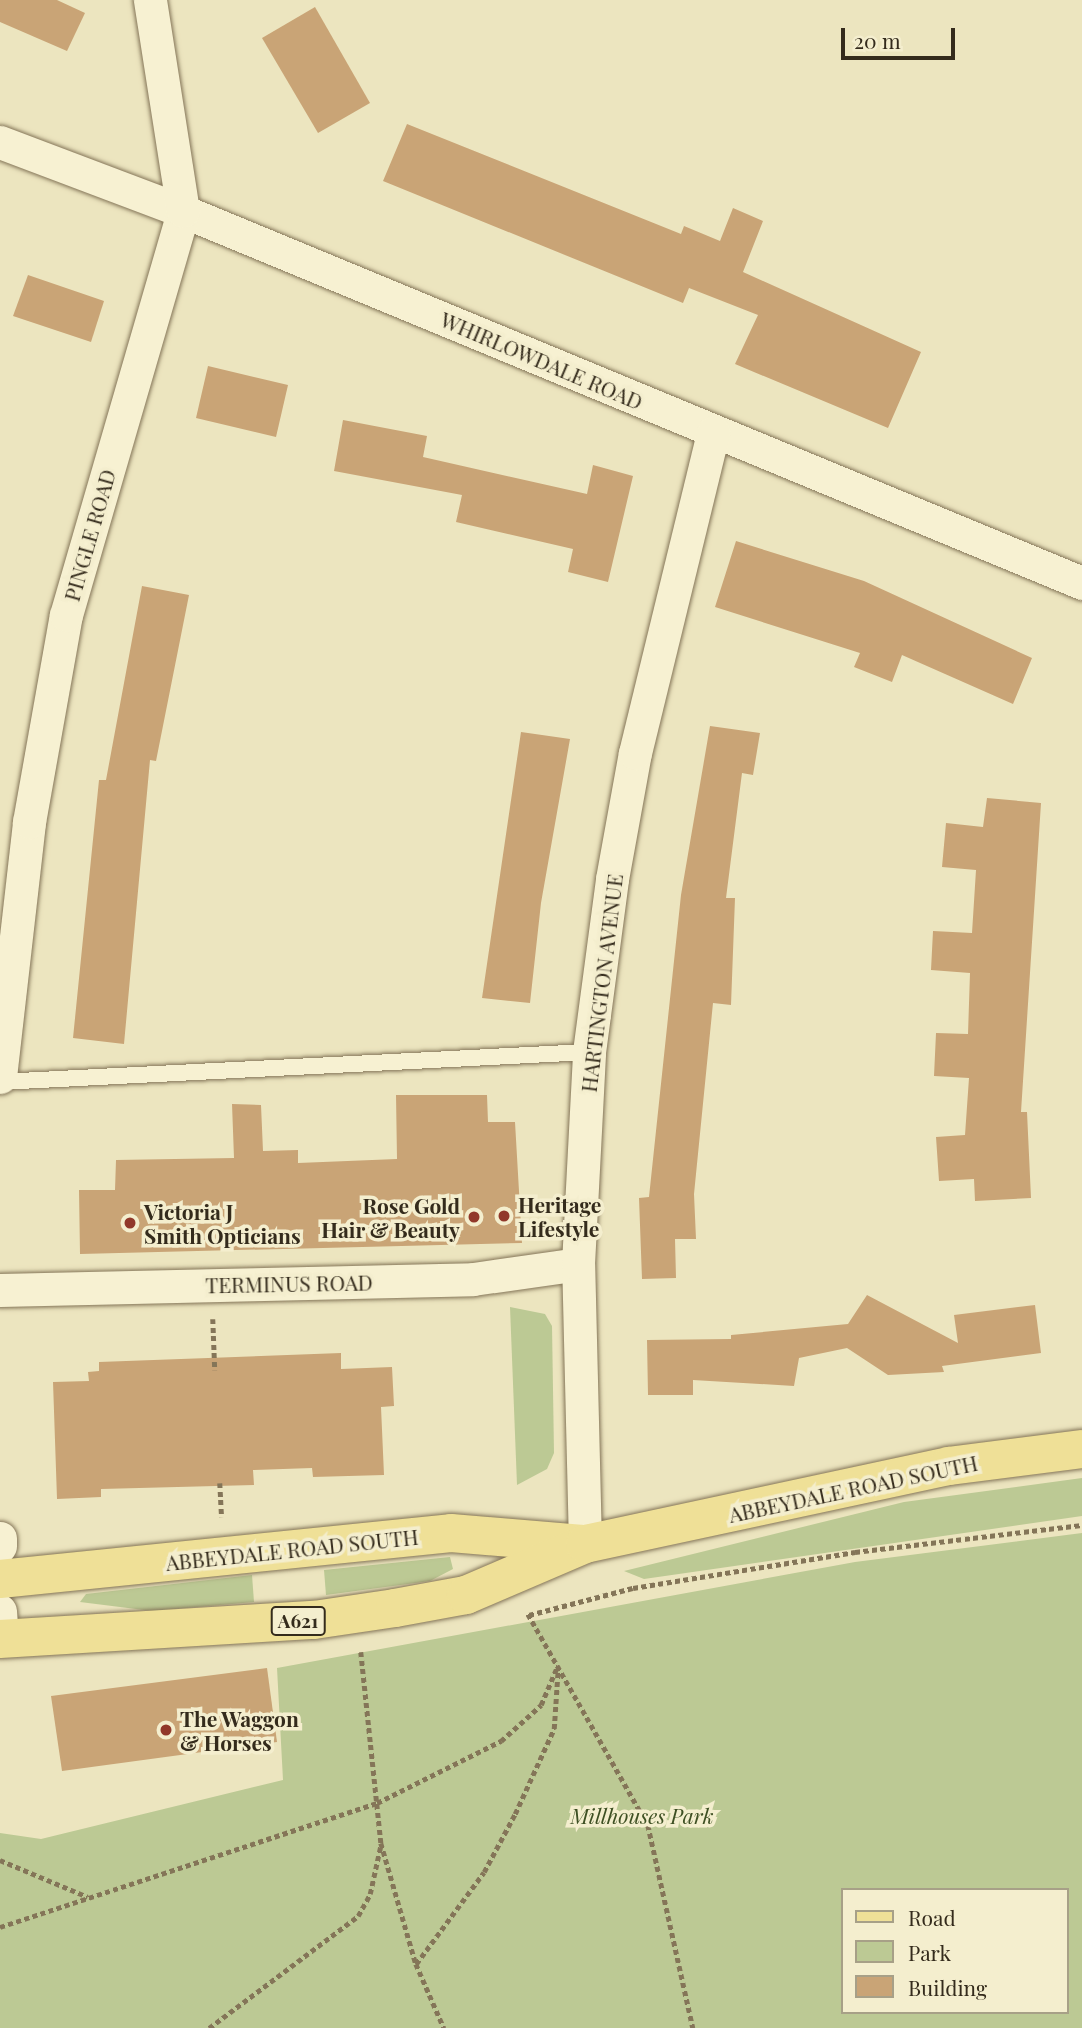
<!DOCTYPE html>
<style>
body{margin:0}
#map{position:relative;width:1082px;height:2028px;overflow:hidden;background:#ece5bf;font-family:"Playfair Display",serif}
div>[style]{position:absolute}
[style*='--x']{left:calc(var(--x)*1px);top:calc(var(--y)*1px);width:calc(var(--w)*1px);rotate:calc(var(--a)*1deg)}
.green>*{inset:0;background:#bcc994}
.building>*{inset:0;background:#c9a476}
.path>*{height:4.5px;margin-top:-2.25px;transform-origin:0;background:repeating-linear-gradient(90deg,#847558 0 5px,transparent 0 8.5px)}
.roads{filter:drop-shadow(0 0 2px #847558) drop-shadow(0 0 2px #847558)}
.service>*{height:16px;margin:-8px;padding:0 8px;transform-origin:8px;border-radius:8px;background:#f7f1d2}
.minor>*{height:33px;margin:-16.5px;padding:0 16.5px;transform-origin:16.5px;border-radius:16.5px;background:#f7f1d2}
.primary>*{height:38px;margin:-19px;padding:0 19px;transform-origin:19px;border-radius:19px;background:#efe097}
.dots>*{width:19px;height:19px;translate:-50% -50%;box-sizing:border-box;border:4px solid #f4eece;border-radius:50%}
span{translate:-50% -50%;white-space:nowrap;text-align:center;line-height:1.15;-webkit-text-stroke:7px #f4eece;paint-order:stroke}
.shield-label span{padding:2px 5px;background:#f4eece;border:2px solid;border-radius:5px;-webkit-text-stroke-width:0}
.shield-label{font-size:19px;color:#342b1c;font-weight:700}
.street-label{font-size:21px;color:#342b1c}
.poi-label{font-size:21px;color:#342b1c;font-weight:700}
.left{translate:0 -50%;text-align:left}
.right{translate:-100% -50%;text-align:right}
.park-label{font-size:21px;color:#3e5023;font-style:italic}
.legend{position:absolute;left:841px;top:1888px;width:228px;height:126px;box-sizing:border-box;background:#f4eece;border:2px solid #a7a087;margin:0;padding:9px 12px;list-style:none;font-size:21px;color:#342b1c}
.legend li{display:flex;align-items:center;gap:14px;height:35px}
.legend b{width:35px;border:2px solid #a7a087}
.scale{position:absolute;left:841px;top:28px;width:114px;height:32px;box-sizing:border-box;border:4px solid #342b1c;border-top:0;padding-left:9px;font-size:21px;line-height:24px;white-space:nowrap;color:#342b1c;-webkit-text-stroke:5px #f4eece;paint-order:stroke}
</style>
<div id="map">
<div class="green">
<i style="clip-path:polygon(510px 1307px,545px 1314px,552px 1326px,554px 1453px,547px 1469px,517px 1485px)"></i>
<i style="clip-path:polygon(1082px 1478px,1082px 1516px,644px 1579px,624px 1571px,904px 1502px)"></i>
<i style="clip-path:polygon(evenodd,1082px 1533px,1082px 2028px,0 2028px,0 1833px,41px 1839px,283px 1780px,277px 1668px,855px 1562px,1082px 1533px,842px 1890px,1066px 1890px,1066px 2012px,842px 2012px,842px 1890px)"></i>
<i style="clip-path:polygon(450px 1557px,453px 1569px,430px 1581px,326px 1595px,324px 1570px)"></i>
<i style="clip-path:polygon(252px 1575px,254px 1602px,152px 1611px,80px 1602px,86px 1594px)"></i>
</div>
<div class="building">
<i style="clip-path:polygon(0 0,57px 0,85px 13px,67px 51px,0 22px)"></i>
<i style="clip-path:polygon(315px 7px,370px 103px,318px 133px,262px 38px)"></i>
<i style="clip-path:polygon(407px 124px,681px 234px,684px 226px,720px 241px,733px 208px,763px 221px,743px 272px,921px 352px,888px 428px,735px 364px,758px 315px,689px 288px,683px 303px,383px 181px)"></i>
<i style="clip-path:polygon(28px 275px,104px 301px,91px 342px,13px 316px)"></i>
<i style="clip-path:polygon(208px 366px,288px 385px,276px 437px,196px 418px)"></i>
<i style="clip-path:polygon(343px 420px,427px 436px,423px 457px,587px 494px,593px 465px,633px 476px,608px 582px,568px 572px,573px 549px,456px 522px,462px 495px,334px 471px)"></i>
<i style="clip-path:polygon(736px 541px,864px 581px,1032px 658px,1013px 704px,902px 655px,892px 682px,854px 667px,860px 653px,715px 607px)"></i>
<i style="clip-path:polygon(142px 586px,189px 595px,156px 761px,150px 760px,124px 1044px,73px 1038px,99px 780px,106px 780px)"></i>
<i style="clip-path:polygon(710px 726px,760px 733px,753px 775px,742px 773px,726px 898px,735px 898px,731px 1005px,713px 1003px,694px 1194px,696px 1239px,675px 1239px,676px 1278px,642px 1279px,639px 1198px,649px 1197px,681px 895px)"></i>
<i style="clip-path:polygon(521px 732px,570px 739px,541px 903px,530px 1003px,482px 998px)"></i>
<i style="clip-path:polygon(987px 798px,1041px 803px,1021px 1112px,1027px 1112px,1031px 1198px,975px 1201px,974px 1179px,939px 1181px,936px 1137px,965px 1135px,969px 1078px,934px 1076px,936px 1033px,968px 1034px,970px 973px,931px 970px,933px 931px,972px 933px,976px 870px,942px 867px,946px 823px,983px 827px)"></i>
<i style="clip-path:polygon(396px 1095px,487px 1095px,488px 1122px,515px 1122px,522px 1243px,80px 1254px,79px 1190px,115px 1190px,116px 1160px,234px 1158px,232px 1104px,261px 1105px,263px 1151px,298px 1150px,298px 1163px,397px 1159px)"></i>
<i style="clip-path:polygon(867px 1295px,958px 1343px,954px 1315px,1035px 1305px,1041px 1353px,942px 1366px,944px 1372px,888px 1375px,847px 1348px,799px 1358px,794px 1386px,693px 1380px,693px 1395px,648px 1395px,647px 1340px,731px 1339px,731px 1335px,848px 1324px)"></i>
<i style="clip-path:polygon(341px 1353px,341px 1369px,392px 1367px,394px 1406px,381px 1407px,384px 1475px,313px 1477px,312px 1468px,253px 1470px,254px 1485px,101px 1489px,101px 1497px,57px 1499px,53px 1382px,89px 1381px,88px 1372px,99px 1371px,99px 1362px)"></i>
<i style="clip-path:polygon(267px 1668px,277px 1742px,62px 1771px,51px 1696px)"></i>
</div>
<div class="path">
<i style="--x:213;--y:1319;--w:51;--a:87.8"></i>
<i style="--x:220;--y:1483;--w:34;--a:87"></i>
<i style="--x:528;--y:1614;--w:243;--a:60.4"></i>
<i style="--x:648;--y:1825;--w:208;--a:77.5"></i>
<i style="--x:529;--y:1615;--w:107;--a:-14.6"></i>
<i style="--x:633;--y:1588;--w:225;--a:-9.2"></i>
<i style="--x:855;--y:1552;--w:229;--a:-6.8"></i>
<i style="--x:361;--y:1652;--w:192;--a:84"></i>
<i style="--x:381;--y:1843;--w:126;--a:73.9"></i>
<i style="--x:416;--y:1964;--w:70;--a:66.4"></i>
<i style="--x:0;--y:1860;--w:95;--a:22.8"></i>
<i style="--x:0;--y:1927;--w:397;--a:-18.2"></i>
<i style="--x:377;--y:1803;--w:139;--a:-26.6"></i>
<i style="--x:501;--y:1741;--w:54;--a:-42"></i>
<i style="--x:541;--y:1705;--w:43;--a:-67"></i>
<i style="--x:416;--y:1964;--w:114;--a:-53.5"></i>
<i style="--x:484;--y:1872;--w:66;--a:-61.9"></i>
<i style="--x:515;--y:1814;--w:94;--a:-65.4"></i>
<i style="--x:554;--y:1729;--w:60;--a:-86.2"></i>
<i style="--x:209;--y:2028;--w:186;--a:-36.9"></i>
<i style="--x:358;--y:1916;--w:25;--a:-61"></i>
<i style="--x:370;--y:1894;--w:51;--a:-77.6"></i>
</div>
<div class="roads">
<div class="service">
<i style="--x:0;--y:1082;--w:590;--a:-2.92"></i>
</div>
<div class="minor">
<i style="--x:0;--y:142;--w:196;--a:20.7"></i>
<i style="--x:183;--y:211;--w:973;--a:22.48"></i>
<i style="--x:0;--y:1077;--w:257;--a:-83.5"></i>
<i style="--x:29;--y:822;--w:210;--a:-79.9"></i>
<i style="--x:66;--y:615;--w:421;--a:-73.8"></i>
<i style="--x:183;--y:211;--w:214;--a:-98.9"></i>
<i style="--x:0;--y:1290;--w:473;--a:-1.3"></i>
<i style="--x:473;--y:1279;--w:106;--a:-8.1"></i>
<i style="--x:0;--y:1538;--w:8;--a:90"></i>
<i style="--x:585;--y:1544;--w:280;--a:-91.4"></i>
<i style="--x:578;--y:1264;--w:212;--a:-87"></i>
<i style="--x:589;--y:1052;--w:175;--a:-82.4"></i>
<i style="--x:612;--y:879;--w:128;--a:-79.7"></i>
<i style="--x:635;--y:753;--w:330;--a:-76.3"></i>
<i style="--x:0;--y:1611;--w:28;--a:86"></i>
</div>
<div class="primary">
<i style="--x:0;--y:1579;--w:453;--a:-5.8"></i>
<i style="--x:451;--y:1533;--w:132;--a:4.8"></i>
<i style="--x:0;--y:1639;--w:315;--a:-3.5"></i>
<i style="--x:314;--y:1620;--w:82;--a:-8.4"></i>
<i style="--x:395;--y:1608;--w:72;--a:-10.4"></i>
<i style="--x:466;--y:1595;--w:129;--a:-23.2"></i>
<i style="--x:585;--y:1544;--w:372;--a:-12.1"></i>
<i style="--x:949;--y:1466;--w:134;--a:-7.3"></i>
</div>
</div>
<div class="dots">
<i style="left:504px;top:1216px;background:#91382a"></i>
<i style="left:474px;top:1217px;background:#91382a"></i>
<i style="left:130px;top:1223px;background:#91382a"></i>
<i style="left:166px;top:1730px;background:#91382a"></i>
</div>
<div class="shield-label">
<span style="left:298px;top:1621px">A621</span>
</div>
<div class="street-label">
<span style="left:542px;top:360px;rotate:23deg">WHIRLOWDALE ROAD</span>
<span style="left:89px;top:535px;rotate:-74deg">PINGLE ROAD</span>
<span style="left:601px;top:983px;rotate:-83deg">HARTINGTON AVENUE</span>
<span style="left:289px;top:1283px;rotate:-1deg">TERMINUS ROAD</span>
<span style="left:853px;top:1488px;rotate:-12deg">ABBEYDALE ROAD SOUTH</span>
<span style="left:292px;top:1549px;rotate:-6deg">ABBEYDALE ROAD SOUTH</span>
</div>
<div class="poi-label">
<span class="left" style="left:518px;top:1216px">Heritage<br>Lifestyle</span>
<span class="right" style="left:460px;top:1217px">Rose Gold<br>Hair &amp; Beauty</span>
<span class="left" style="left:144px;top:1223px">Victoria J<br>Smith Opticians</span>
<span class="left" style="left:180px;top:1730px">The Waggon<br>&amp; Horses</span>
</div>
<div class="park-label">
<span style="left:642px;top:1815px">Millhouses Park</span>
</div>
<ul class="legend">
<li><b style="height:9px;background:#efe097"></b>Road</li>
<li><b style="height:19px;background:#bcc994"></b>Park</li>
<li><b style="height:19px;background:#c9a476"></b>Building</li>
</ul>
<div class="scale">20 m</div>
</div>
